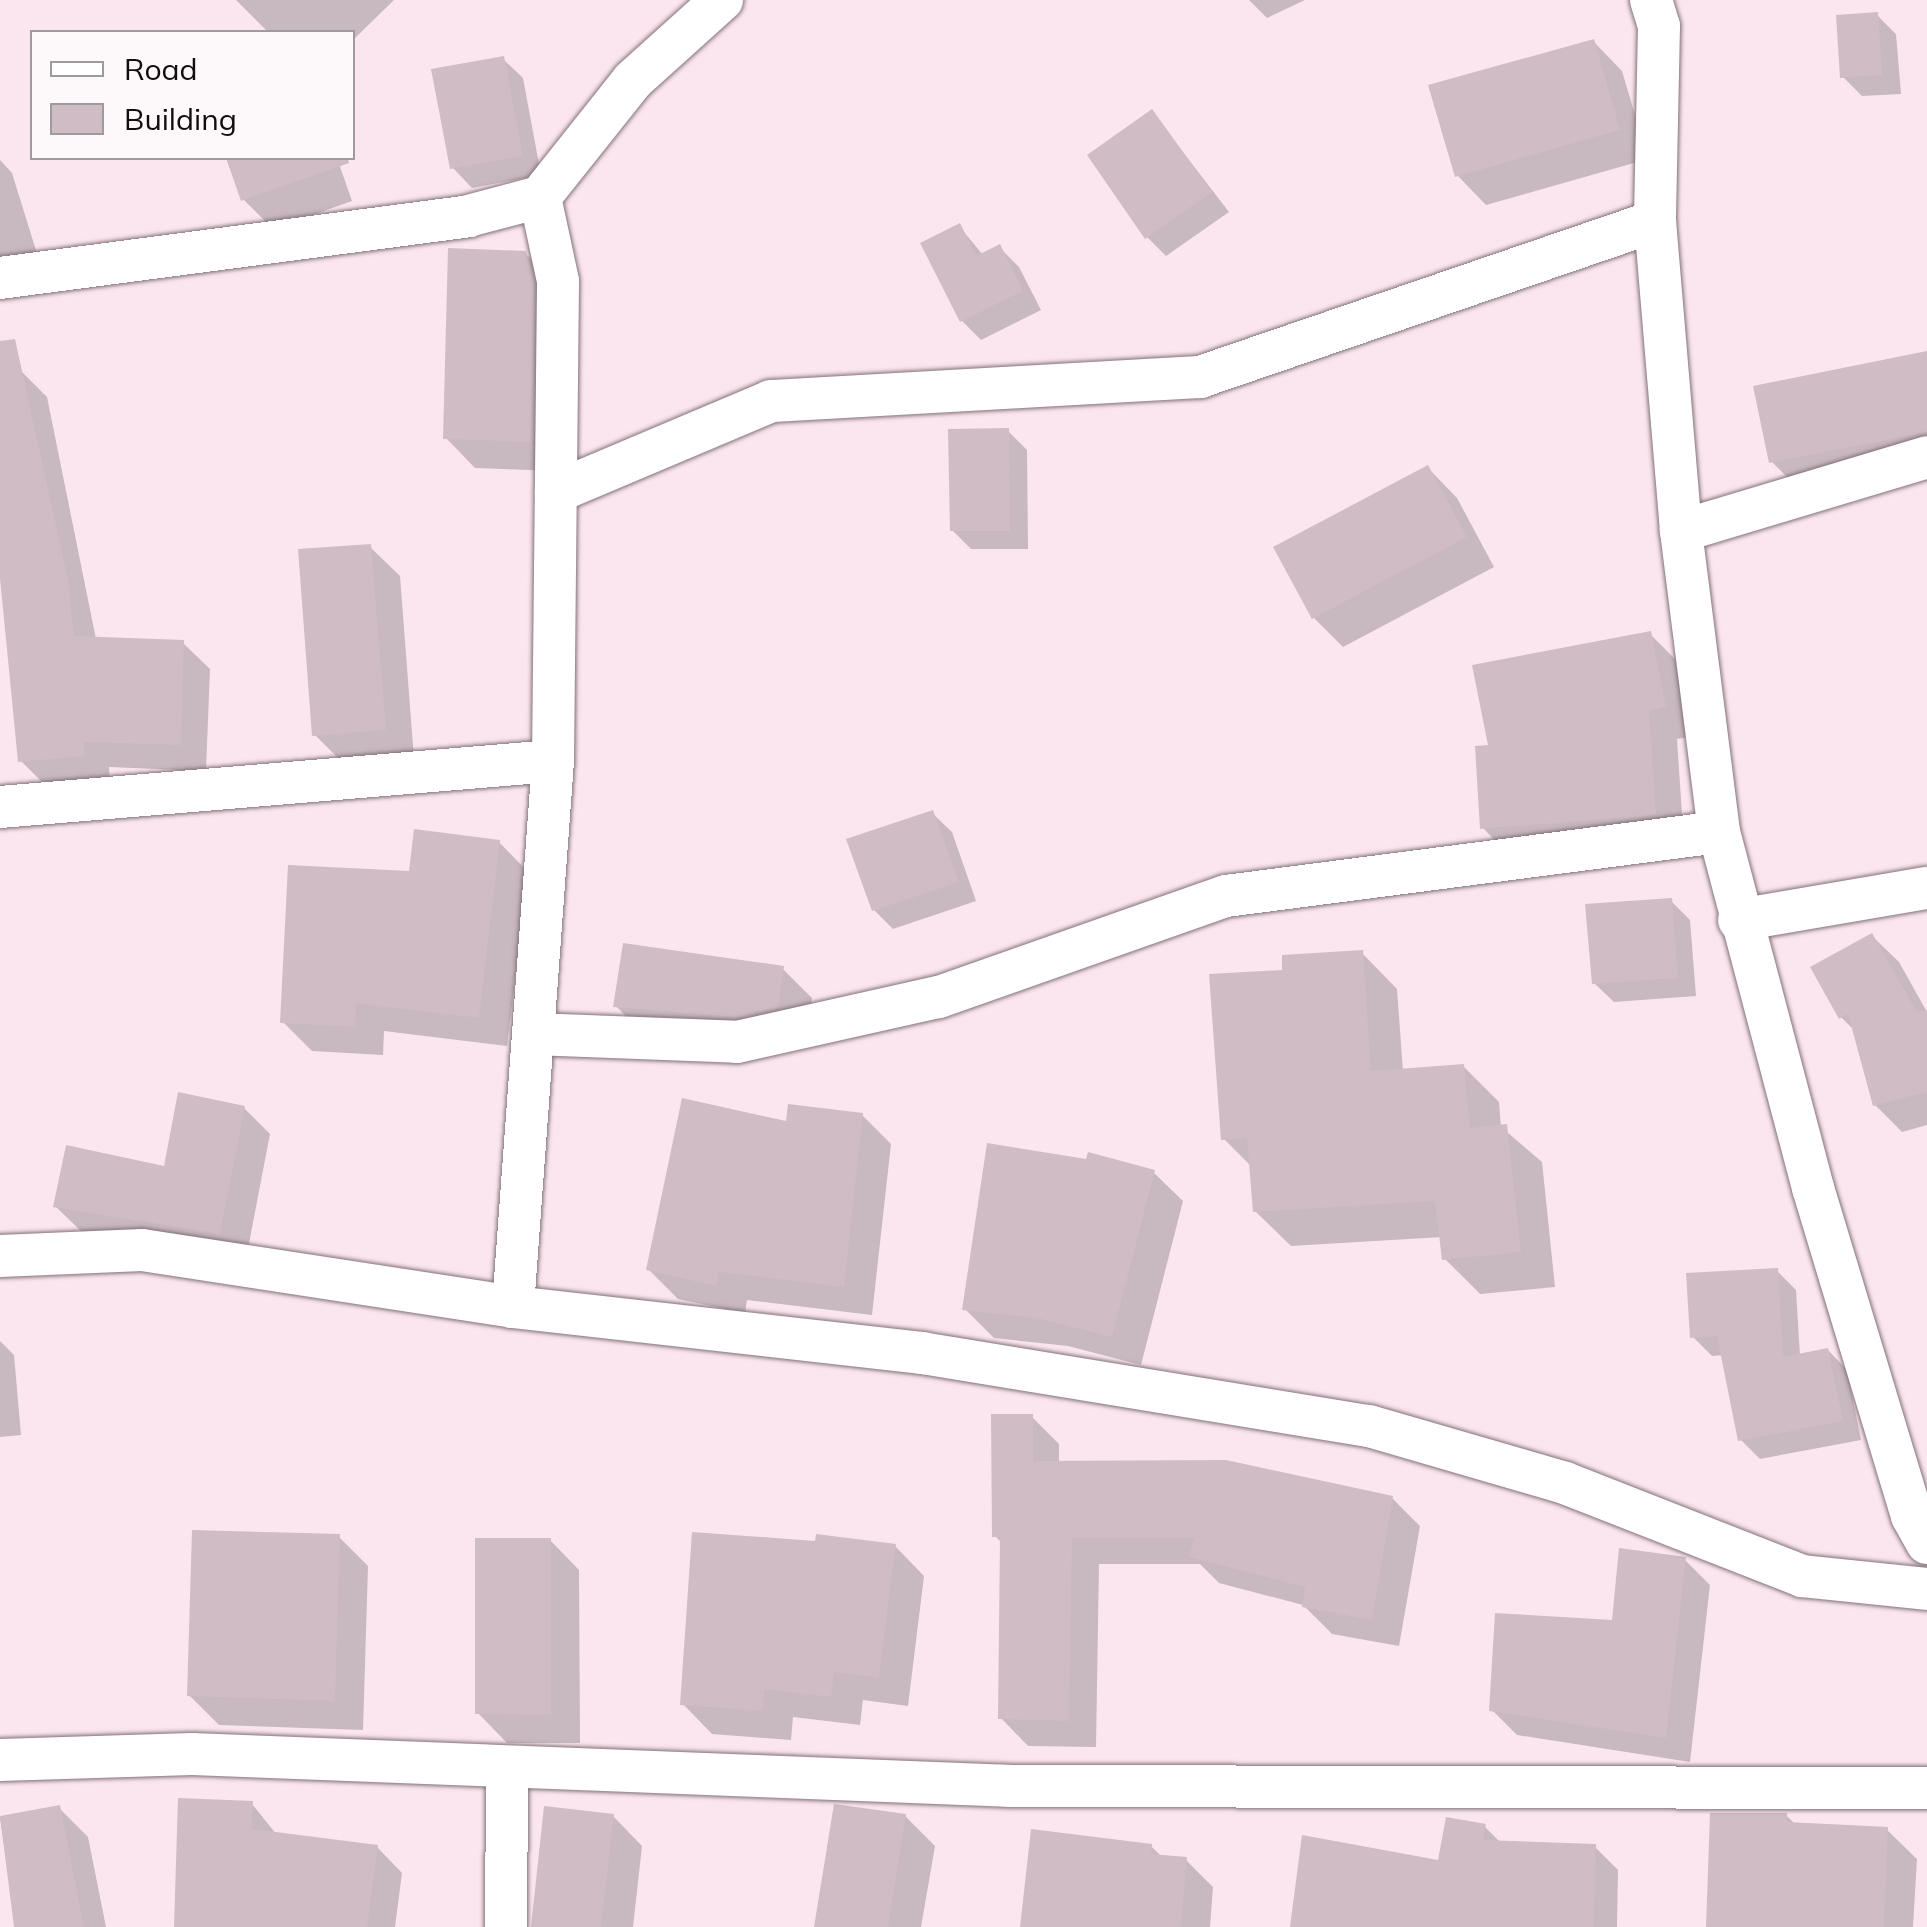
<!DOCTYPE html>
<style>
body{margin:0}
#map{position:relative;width:1927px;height:1927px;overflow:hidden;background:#fbe6ef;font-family:Mulish,sans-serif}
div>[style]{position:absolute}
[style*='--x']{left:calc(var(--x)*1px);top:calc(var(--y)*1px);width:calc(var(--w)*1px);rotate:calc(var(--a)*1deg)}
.shadow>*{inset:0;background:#0003}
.building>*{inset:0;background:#cfbcc4}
.roads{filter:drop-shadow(0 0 2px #837179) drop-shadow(0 0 2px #837179)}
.minor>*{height:42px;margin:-21px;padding:0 21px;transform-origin:21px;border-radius:21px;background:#fff}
span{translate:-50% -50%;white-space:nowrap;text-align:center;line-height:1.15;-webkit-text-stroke:8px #fdf8fa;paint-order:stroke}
.legend{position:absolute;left:30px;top:30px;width:325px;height:130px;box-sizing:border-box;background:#fdf8fa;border:2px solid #9f9a9c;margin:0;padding:12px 18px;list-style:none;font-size:30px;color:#130d10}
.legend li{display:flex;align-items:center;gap:20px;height:50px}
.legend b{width:50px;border:2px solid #9f9a9c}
</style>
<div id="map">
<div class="shadow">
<i style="clip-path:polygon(236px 0,394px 0,352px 41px,352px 32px,268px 32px)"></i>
<i style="clip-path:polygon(1249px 0,1305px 0,1267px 18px)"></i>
<i style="clip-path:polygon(1877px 15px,1896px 34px,1901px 94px,1862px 96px,1843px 77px)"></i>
<i style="clip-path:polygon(1593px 41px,1622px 71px,1648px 159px,1486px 205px,1457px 175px)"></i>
<i style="clip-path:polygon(503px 59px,523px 78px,541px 175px,472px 188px,453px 168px)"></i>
<i style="clip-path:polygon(1152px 112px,1229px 212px,1166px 256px,1147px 237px)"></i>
<i style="clip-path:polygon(228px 158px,337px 158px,352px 201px,273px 229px,243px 199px)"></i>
<i style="clip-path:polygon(0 160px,12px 173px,43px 273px,0 287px)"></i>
<i style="clip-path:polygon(959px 226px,983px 255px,999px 247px,1019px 267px,1041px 310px,981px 340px,962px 321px)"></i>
<i style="clip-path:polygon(525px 253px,554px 283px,560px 471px,475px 468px,446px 438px)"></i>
<i style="clip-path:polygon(1927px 354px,1927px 466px,1801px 491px,1772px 462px)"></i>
<i style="clip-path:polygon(21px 371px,47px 397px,96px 639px,183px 643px,210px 669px,206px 771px,109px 767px,110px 782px,47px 787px,21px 761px,0 562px,0 375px)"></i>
<i style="clip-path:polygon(1008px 431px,1027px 450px,1028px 549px,971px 549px,952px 530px)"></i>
<i style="clip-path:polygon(1428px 468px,1457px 498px,1494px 567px,1343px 647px,1314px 618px)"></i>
<i style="clip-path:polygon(370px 547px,400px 576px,414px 759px,344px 764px,314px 734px)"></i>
<i style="clip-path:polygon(1650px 634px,1679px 663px,1694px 736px,1677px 739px,1684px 844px,1512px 858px,1483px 828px,1491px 748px)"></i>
<i style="clip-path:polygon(932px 813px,952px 832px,976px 901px,893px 929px,874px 910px)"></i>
<i style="clip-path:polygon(499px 842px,528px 872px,507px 1046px,384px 1031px,383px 1055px,312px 1051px,283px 1022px,411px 874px)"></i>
<i style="clip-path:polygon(1671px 901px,1690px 920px,1696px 996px,1614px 1002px,1594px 983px)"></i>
<i style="clip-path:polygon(1872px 936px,1899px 962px,1927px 1012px,1927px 1125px,1902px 1132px,1875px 1105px,1856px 1032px,1841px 1017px)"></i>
<i style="clip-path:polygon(1362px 953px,1397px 989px,1403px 1071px,1463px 1066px,1499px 1102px,1501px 1127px,1542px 1162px,1555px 1287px,1480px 1294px,1444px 1258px,1442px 1237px,1291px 1246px,1255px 1211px,1252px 1167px,1223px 1138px,1285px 972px)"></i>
<i style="clip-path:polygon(783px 969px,812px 998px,807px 1036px,645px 1036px,616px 1006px)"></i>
<i style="clip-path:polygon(244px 1108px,270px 1134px,246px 1259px,82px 1232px,55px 1206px,166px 1169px)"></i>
<i style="clip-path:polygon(862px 1115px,891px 1144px,872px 1315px,747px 1300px,745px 1313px,678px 1299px,648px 1269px,788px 1124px)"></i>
<i style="clip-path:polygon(1088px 1162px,1153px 1172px,1183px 1201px,1141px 1365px,1068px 1346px,994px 1338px,965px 1309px)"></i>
<i style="clip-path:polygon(1777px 1271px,1796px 1290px,1800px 1356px,1828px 1350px,1847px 1370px,1861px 1440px,1760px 1459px,1741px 1440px,1724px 1355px,1712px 1356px,1692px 1336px)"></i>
<i style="clip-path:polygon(0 1341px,14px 1355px,21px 1435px,0 1437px)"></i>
<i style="clip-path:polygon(1032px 1417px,1059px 1444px,1059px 1463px,1392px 1498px,1420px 1526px,1399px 1646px,1332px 1634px,1303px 1605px,1219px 1583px,1200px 1564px,1099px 1564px,1096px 1747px,1028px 1746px,1001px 1718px,1003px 1544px,995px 1536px)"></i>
<i style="clip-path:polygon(339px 1537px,368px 1566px,363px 1730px,219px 1725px,189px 1695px)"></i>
<i style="clip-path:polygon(550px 1540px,579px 1570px,580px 1743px,507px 1743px,478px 1713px)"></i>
<i style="clip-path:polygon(895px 1546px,924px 1576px,908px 1706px,863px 1700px,860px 1725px,793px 1717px,791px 1740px,712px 1734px,683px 1704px)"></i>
<i style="clip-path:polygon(1685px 1560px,1710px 1585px,1690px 1762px,1517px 1735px,1492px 1710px,1614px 1623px)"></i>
<i style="clip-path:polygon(252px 1804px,277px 1835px,377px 1847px,402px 1873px,395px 1927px,176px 1927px)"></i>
<i style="clip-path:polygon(59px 1808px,88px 1837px,106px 1927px,16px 1927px,0 1818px)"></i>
<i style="clip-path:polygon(1786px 1815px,1796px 1825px,1887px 1830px,1917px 1859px,1913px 1927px,1709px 1927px)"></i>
<i style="clip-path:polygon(613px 1816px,642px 1846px,633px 1927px,533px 1927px)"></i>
<i style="clip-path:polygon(905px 1816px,935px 1846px,921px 1927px,816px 1927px)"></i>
<i style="clip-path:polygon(1485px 1827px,1501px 1843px,1594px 1846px,1618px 1870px,1617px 1927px,1292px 1927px,1440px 1863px)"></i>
<i style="clip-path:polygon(1151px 1846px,1163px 1858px,1186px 1860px,1213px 1887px,1210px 1927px,1022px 1927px)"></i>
</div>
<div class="building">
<i style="clip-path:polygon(1878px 12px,1882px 75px,1840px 78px,1836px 15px)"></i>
<i style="clip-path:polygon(1594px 39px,1620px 130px,1455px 177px,1428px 85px)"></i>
<i style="clip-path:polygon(504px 56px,523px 156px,450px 169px,431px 69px)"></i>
<i style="clip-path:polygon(1152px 109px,1212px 192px,1145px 239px,1087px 155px)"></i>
<i style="clip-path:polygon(226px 158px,348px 158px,349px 163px,241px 201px)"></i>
<i style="clip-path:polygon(960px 223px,976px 256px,1000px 244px,1023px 291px,960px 322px,920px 243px)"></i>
<i style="clip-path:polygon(448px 248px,526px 251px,533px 284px,531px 442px,443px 439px)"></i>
<i style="clip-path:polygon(15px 339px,68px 580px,74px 636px,184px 640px,181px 745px,84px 742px,85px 756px,18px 762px,0 578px,0 341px)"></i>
<i style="clip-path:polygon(1927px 351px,1927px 432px,1769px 463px,1753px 386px)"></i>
<i style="clip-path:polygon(1009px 428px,1010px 531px,950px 531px,948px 429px)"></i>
<i style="clip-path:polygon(1428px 465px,1467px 537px,1312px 619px,1273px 547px)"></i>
<i style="clip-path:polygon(371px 544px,386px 730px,312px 736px,298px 549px)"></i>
<i style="clip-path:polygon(1651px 631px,1666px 707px,1649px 711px,1656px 815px,1480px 829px,1475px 746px,1488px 745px,1472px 665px)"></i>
<i style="clip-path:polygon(933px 810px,959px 882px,872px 911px,846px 839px)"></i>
<i style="clip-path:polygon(414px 829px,500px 840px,479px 1018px,356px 1003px,355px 1027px,280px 1023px,288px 865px,409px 871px)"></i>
<i style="clip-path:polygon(1672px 898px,1678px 978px,1592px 984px,1585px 904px)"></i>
<i style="clip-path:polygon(1872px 933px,1917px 1012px,1927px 1010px,1927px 1092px,1873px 1106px,1848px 1014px,1839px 1019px,1810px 967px)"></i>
<i style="clip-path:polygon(623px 943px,784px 966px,778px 1007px,735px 1017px,613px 1007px)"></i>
<i style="clip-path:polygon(1363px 950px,1371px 1071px,1464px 1064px,1470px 1128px,1507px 1124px,1521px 1252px,1442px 1260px,1435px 1201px,1253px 1212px,1247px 1138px,1221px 1140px,1209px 974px,1282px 970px,1282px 955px)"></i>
<i style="clip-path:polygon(178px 1092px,245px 1106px,220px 1234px,53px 1207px,66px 1145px,164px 1166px)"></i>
<i style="clip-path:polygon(682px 1098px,786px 1121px,788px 1104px,863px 1113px,844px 1287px,719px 1272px,716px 1286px,646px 1270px)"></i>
<i style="clip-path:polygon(987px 1143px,1086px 1159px,1088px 1152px,1155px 1170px,1112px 1337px,1037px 1318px,962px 1310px)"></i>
<i style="clip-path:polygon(1778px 1268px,1783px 1357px,1828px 1348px,1843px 1421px,1738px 1441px,1717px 1336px,1690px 1338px,1686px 1273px)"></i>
<i style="clip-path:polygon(991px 1414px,1033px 1414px,1033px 1461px,1226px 1460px,1393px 1496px,1372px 1620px,1302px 1607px,1305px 1587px,1189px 1557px,1194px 1538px,1072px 1538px,1069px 1721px,998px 1719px,1000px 1537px,992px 1537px)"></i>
<i style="clip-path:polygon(192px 1530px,340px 1534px,335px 1701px,187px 1696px)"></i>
<i style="clip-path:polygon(692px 1532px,815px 1541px,816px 1534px,896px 1544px,879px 1678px,834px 1672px,831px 1697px,764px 1689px,763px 1711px,680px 1705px)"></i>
<i style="clip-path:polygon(475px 1538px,551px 1538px,551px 1715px,475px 1714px)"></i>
<i style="clip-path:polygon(1619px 1548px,1686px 1557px,1666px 1738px,1489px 1711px,1495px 1613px,1612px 1620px)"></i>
<i style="clip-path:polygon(178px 1798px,253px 1801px,252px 1829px,378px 1845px,367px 1927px,174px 1927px)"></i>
<i style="clip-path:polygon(834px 1804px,906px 1814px,888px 1927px,814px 1927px)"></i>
<i style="clip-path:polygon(60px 1805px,84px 1927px,14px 1927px,0 1816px)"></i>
<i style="clip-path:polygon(544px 1806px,614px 1814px,601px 1927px,531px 1927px)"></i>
<i style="clip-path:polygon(1710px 1813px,1787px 1813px,1787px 1822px,1888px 1827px,1884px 1927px,1706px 1927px)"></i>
<i style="clip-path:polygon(1446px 1817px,1486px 1824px,1483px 1840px,1596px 1844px,1594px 1927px,1290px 1927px,1302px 1835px,1438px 1860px)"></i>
<i style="clip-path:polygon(1031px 1829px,1152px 1844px,1151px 1854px,1187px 1857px,1181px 1927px,1020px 1927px)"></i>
</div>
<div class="roads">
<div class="minor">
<i style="--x:1651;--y:0;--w:27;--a:73"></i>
<i style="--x:1659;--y:26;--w:195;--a:91.2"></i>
<i style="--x:1655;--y:221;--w:311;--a:85.2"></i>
<i style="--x:1681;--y:531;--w:303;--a:82.8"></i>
<i style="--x:1719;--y:832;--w:368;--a:75.2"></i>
<i style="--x:1813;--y:1188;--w:343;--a:73.2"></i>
<i style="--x:1912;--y:1516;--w:31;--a:61"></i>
<i style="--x:0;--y:278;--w:472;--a:-7.5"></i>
<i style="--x:468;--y:216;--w:74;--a:-14.8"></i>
<i style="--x:540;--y:197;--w:149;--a:-51.5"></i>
<i style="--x:633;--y:80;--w:120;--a:-42"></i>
<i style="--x:556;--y:492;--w:233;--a:-22.9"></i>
<i style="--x:771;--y:401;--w:430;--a:-3.2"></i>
<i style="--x:1200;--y:377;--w:481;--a:-18.9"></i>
<i style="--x:1681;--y:531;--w:257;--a:-16.7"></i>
<i style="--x:0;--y:807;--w:555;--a:-4.76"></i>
<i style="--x:1739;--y:920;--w:191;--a:-9.7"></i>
<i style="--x:533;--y:1034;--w:204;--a:2.2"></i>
<i style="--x:737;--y:1042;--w:207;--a:-12.6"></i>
<i style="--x:939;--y:997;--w:304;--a:-19.4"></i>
<i style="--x:1226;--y:896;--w:497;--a:-7.4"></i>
<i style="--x:0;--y:1256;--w:142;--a:-2.4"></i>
<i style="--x:142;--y:1250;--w:375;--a:8.7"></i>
<i style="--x:513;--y:1307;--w:412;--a:6.4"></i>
<i style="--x:922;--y:1353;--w:453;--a:9.3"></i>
<i style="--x:1369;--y:1426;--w:204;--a:16.2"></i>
<i style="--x:1565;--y:1483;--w:255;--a:21.4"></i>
<i style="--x:1802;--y:1576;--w:126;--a:5.9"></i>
<i style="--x:513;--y:1307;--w:547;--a:-85.81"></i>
<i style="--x:553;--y:761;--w:480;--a:-89.4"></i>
<i style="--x:558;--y:281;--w:86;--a:-102.1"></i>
<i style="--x:0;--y:1760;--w:192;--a:-1.8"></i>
<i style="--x:192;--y:1754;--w:821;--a:2.23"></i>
<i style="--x:1012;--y:1786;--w:915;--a:0.13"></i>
<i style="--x:506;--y:1927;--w:160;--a:-89.6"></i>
</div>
</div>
<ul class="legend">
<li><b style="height:12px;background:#fff"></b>Road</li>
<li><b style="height:28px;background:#cfbcc4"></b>Building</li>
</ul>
</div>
